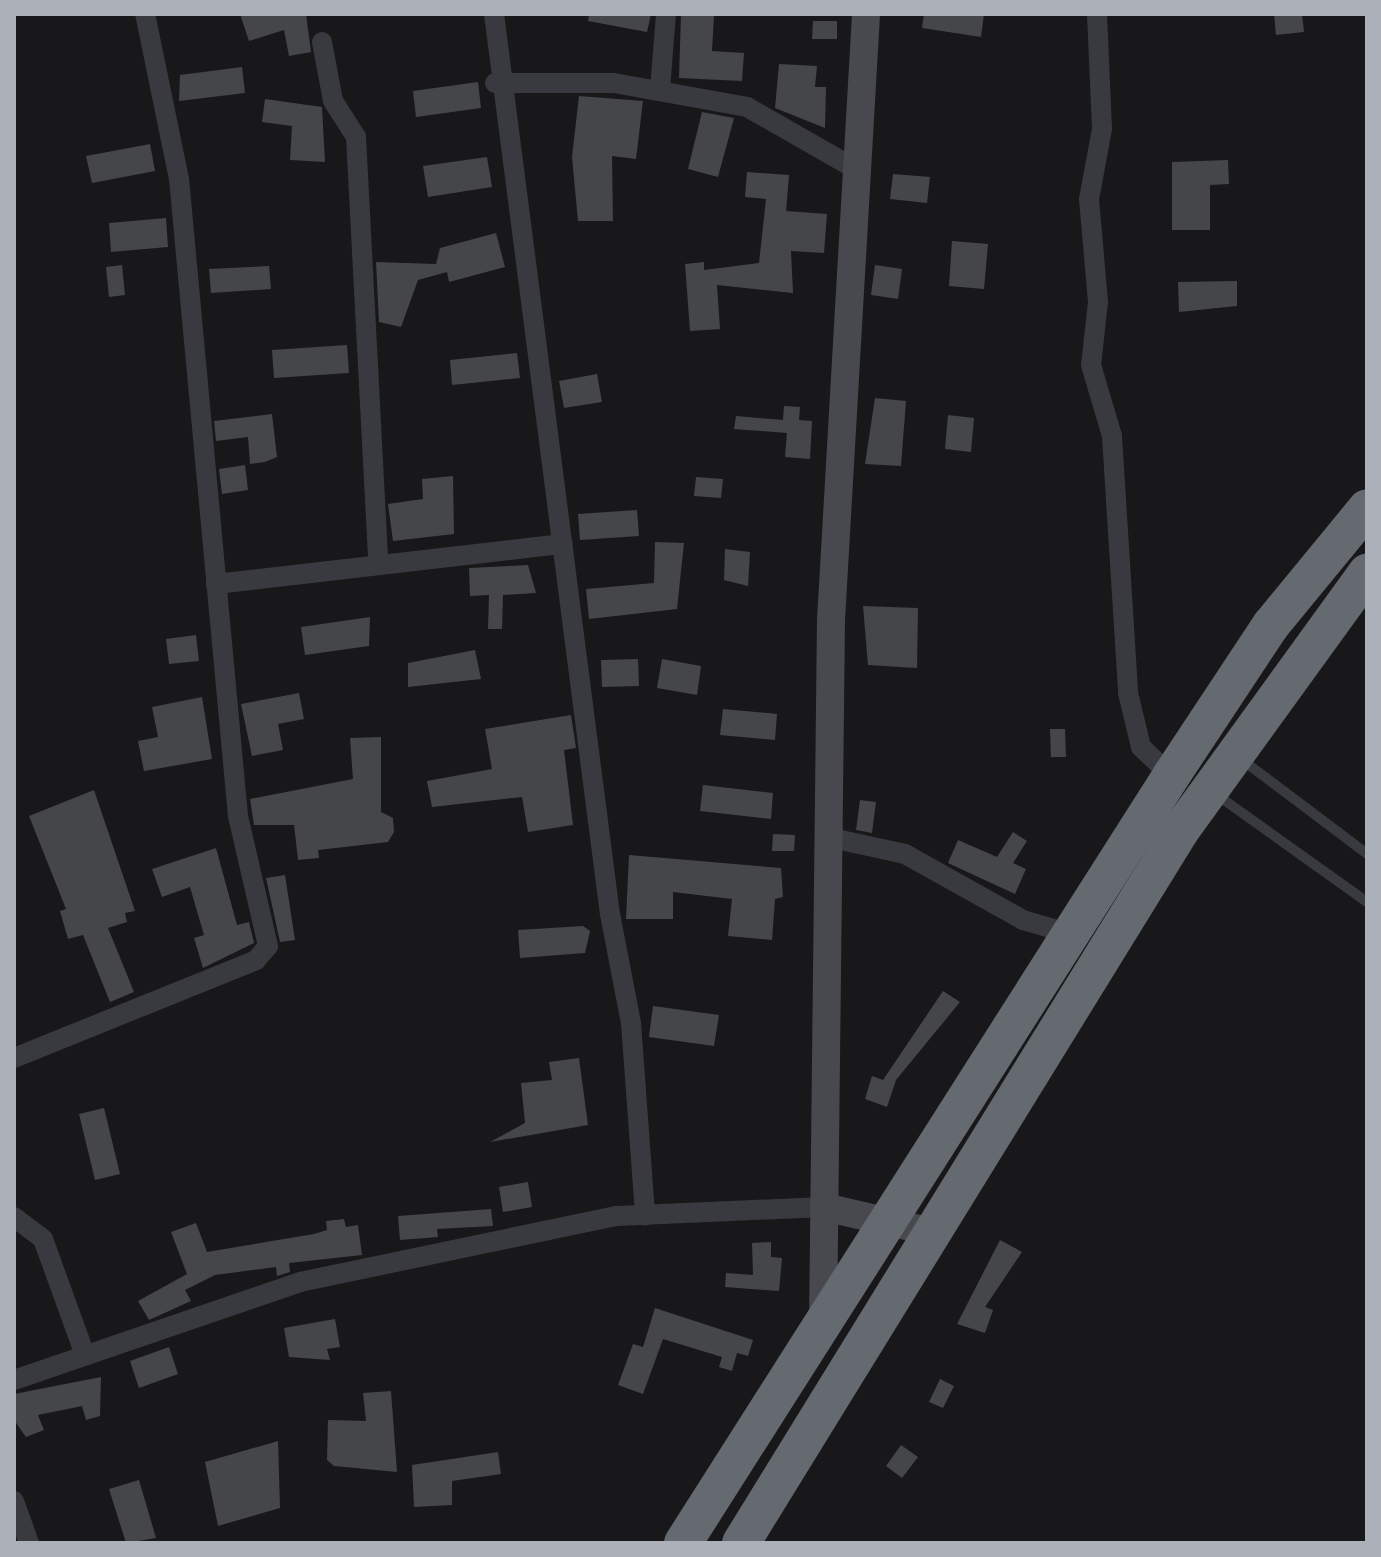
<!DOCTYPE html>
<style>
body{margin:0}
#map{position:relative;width:1381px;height:1557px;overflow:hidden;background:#18181a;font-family:Rubik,sans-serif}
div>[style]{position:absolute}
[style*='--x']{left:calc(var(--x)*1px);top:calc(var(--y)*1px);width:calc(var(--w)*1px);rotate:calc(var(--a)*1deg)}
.building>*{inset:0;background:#45464a}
.lane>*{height:10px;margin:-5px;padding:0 5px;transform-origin:5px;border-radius:5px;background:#393a3f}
.street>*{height:20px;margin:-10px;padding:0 10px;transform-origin:10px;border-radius:10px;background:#393a3f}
.secondary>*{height:28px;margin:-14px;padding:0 14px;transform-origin:14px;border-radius:14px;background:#47494f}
.highway>*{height:38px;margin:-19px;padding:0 19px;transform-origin:19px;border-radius:19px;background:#656970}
span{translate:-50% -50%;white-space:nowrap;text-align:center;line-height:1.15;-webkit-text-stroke:7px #131315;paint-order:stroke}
.frame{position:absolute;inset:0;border:16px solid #abb0b9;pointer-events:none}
</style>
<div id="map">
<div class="building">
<i style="clip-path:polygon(240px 14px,306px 14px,311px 52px,289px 56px,284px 30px,249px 41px)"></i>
<i style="clip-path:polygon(589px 14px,651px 14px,647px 32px,588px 21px)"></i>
<i style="clip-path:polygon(681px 14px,714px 16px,712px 51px,744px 53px,742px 81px,679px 78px)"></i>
<i style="clip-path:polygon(924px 14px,984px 14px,981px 37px,922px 28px)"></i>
<i style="clip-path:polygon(1274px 14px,1302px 14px,1304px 32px,1276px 35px)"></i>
<i style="clip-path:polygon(813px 21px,837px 21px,837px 39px,812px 39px)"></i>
<i style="clip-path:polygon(779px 64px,817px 66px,815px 87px,826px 87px,825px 128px,775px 108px)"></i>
<i style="clip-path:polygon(242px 67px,245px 93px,179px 101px,180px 75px)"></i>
<i style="clip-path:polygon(478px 82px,481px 108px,416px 117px,413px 91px)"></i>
<i style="clip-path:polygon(579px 96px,643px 101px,636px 159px,612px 156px,613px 221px,578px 221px,572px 157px)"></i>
<i style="clip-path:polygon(265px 99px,322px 107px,325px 162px,290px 160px,292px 126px,262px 122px)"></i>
<i style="clip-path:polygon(702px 112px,734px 118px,718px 177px,688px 169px)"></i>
<i style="clip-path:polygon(150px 144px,155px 171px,92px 183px,86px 156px)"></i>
<i style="clip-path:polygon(487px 157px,492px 187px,428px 197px,423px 166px)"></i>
<i style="clip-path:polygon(1228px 160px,1229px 184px,1210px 185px,1210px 230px,1172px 230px,1172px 162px)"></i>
<i style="clip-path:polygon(747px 172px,789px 175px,786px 211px,827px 214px,824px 253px,791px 251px,793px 293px,717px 285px,720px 329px,690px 331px,685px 264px,704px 262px,704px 270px,759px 263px,766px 199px,745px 197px)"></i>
<i style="clip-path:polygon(893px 174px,930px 177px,927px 203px,890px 199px)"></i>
<i style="clip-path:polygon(166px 218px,168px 247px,111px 252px,109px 223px)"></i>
<i style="clip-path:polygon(496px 233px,505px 267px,449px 282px,447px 272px,418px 280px,401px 327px,379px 322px,376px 262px,436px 264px,440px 248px)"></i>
<i style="clip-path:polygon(952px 241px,988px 244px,984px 289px,949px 286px)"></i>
<i style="clip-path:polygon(122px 265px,125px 295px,109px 297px,106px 267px)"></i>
<i style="clip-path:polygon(875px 265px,902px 269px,898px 299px,871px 295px)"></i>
<i style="clip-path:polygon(269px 266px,271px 289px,211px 293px,209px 269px)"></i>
<i style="clip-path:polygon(1237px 281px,1237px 306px,1179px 312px,1178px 282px)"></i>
<i style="clip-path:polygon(347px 345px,349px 373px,274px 378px,272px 350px)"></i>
<i style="clip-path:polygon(517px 353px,520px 378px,452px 385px,450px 360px)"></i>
<i style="clip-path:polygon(597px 374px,602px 402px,564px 408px,559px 381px)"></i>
<i style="clip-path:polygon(875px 398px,906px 401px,901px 466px,865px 464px)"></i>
<i style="clip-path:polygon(784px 406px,800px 407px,799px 420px,812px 421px,810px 459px,785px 457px,787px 433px,734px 429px,736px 416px,783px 420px)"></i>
<i style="clip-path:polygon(272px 414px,277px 457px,265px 462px,250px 464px,248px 437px,216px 441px,214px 421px)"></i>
<i style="clip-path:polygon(948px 415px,974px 418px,971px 452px,945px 449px)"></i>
<i style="clip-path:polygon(245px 465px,248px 490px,222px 494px,219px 469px)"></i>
<i style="clip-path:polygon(453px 476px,454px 534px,393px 541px,388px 504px,423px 499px,422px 479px)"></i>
<i style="clip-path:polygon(696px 477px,723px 479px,721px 498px,694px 496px)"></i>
<i style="clip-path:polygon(637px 510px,639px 536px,580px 540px,578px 514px)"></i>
<i style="clip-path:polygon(655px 542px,684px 543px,677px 609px,589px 619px,586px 589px,654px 583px)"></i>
<i style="clip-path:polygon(725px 549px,750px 552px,748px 586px,724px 580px)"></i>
<i style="clip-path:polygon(528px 565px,536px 593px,503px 595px,502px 629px,488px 629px,489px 595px,470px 596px,469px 568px)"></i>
<i style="clip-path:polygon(863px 606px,918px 608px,917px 668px,868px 665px)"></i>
<i style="clip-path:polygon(370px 617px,369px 646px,305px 655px,301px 627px)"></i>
<i style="clip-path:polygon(196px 635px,199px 661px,169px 664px,166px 639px)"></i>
<i style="clip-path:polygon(475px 650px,481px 679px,408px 687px,408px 663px)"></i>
<i style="clip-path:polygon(638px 659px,639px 686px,602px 687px,601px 660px)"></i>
<i style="clip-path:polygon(662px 659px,701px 666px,697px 695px,657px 688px)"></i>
<i style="clip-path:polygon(299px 693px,304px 719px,278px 724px,283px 750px,252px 756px,241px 704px)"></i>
<i style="clip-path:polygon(202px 697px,212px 759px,144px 771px,138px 741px,158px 737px,152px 707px)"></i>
<i style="clip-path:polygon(723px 709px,777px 714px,775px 740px,720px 735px)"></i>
<i style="clip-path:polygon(571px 715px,576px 748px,564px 750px,573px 825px,528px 832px,522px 797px,432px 807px,427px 781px,492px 769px,485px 729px)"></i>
<i style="clip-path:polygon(1050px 729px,1065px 729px,1066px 757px,1051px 757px)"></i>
<i style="clip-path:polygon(381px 737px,381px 812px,393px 818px,394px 832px,388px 842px,318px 850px,319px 858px,298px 860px,294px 825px,254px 825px,250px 799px,353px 779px,350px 738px)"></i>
<i style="clip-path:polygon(703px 785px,773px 793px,771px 819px,700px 811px)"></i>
<i style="clip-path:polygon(94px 790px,135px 911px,125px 913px,127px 922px,108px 928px,134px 992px,110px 1002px,83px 935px,68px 939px,60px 911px,66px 909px,29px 816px)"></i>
<i style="clip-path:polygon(860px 800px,876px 802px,872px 833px,856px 830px)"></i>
<i style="clip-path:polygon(1013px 832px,1027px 841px,1013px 863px,1026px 869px,1015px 894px,948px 863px,958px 840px,997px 857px)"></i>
<i style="clip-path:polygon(773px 834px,795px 835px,794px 851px,772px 851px)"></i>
<i style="clip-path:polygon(216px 848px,237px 925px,249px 922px,254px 943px,203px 968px,194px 938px,204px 935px,190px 887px,162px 897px,152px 869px)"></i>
<i style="clip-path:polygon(629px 855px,781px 868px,783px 897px,775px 899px,772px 940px,728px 936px,732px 899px,673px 892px,673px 919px,626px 919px)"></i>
<i style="clip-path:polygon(285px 875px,295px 940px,280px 942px,266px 878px)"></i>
<i style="clip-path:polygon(583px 926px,590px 931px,585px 953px,520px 958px,518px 930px)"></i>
<i style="clip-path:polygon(943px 991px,960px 1002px,896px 1080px,887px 1107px,865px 1099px,872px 1076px,883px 1080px)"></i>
<i style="clip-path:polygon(653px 1006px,719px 1015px,714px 1046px,649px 1037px)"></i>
<i style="clip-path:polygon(579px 1058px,588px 1125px,490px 1142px,525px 1123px,521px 1083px,552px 1080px,549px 1062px)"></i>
<i style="clip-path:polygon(104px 1108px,120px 1174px,95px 1180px,79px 1114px)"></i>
<i style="clip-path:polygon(528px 1182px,532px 1207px,503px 1212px,499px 1187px)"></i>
<i style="clip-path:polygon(491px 1209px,493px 1226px,437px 1229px,438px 1237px,400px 1240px,398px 1216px)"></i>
<i style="clip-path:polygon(344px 1219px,346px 1227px,358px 1225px,362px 1255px,289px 1263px,290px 1272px,277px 1276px,276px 1267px,215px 1275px,185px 1290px,191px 1301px,149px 1320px,138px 1301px,187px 1274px,171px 1232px,196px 1223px,207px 1252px,314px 1234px,327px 1230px,326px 1221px)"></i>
<i style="clip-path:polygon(1000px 1240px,1022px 1252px,985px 1307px,993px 1310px,985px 1333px,957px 1324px)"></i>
<i style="clip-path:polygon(771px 1242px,771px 1257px,782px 1258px,779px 1291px,725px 1287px,726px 1273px,753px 1275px,752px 1243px)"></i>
<i style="clip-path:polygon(655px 1308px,753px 1340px,748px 1356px,737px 1353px,732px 1371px,719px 1367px,722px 1357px,663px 1339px,643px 1394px,618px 1385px,633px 1344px,643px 1347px)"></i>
<i style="clip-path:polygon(335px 1319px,340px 1347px,327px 1349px,330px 1360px,289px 1357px,284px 1328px)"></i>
<i style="clip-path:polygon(169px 1347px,178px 1374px,139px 1388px,130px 1361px)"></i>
<i style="clip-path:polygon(101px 1377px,100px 1416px,86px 1420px,82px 1406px,38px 1415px,44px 1430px,26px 1437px,14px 1420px,14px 1394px)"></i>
<i style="clip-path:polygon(940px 1379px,954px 1386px,943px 1408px,929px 1402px)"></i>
<i style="clip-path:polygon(391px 1391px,397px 1472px,334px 1466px,327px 1460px,328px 1420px,366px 1421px,363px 1393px)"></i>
<i style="clip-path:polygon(278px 1441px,280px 1508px,218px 1526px,205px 1462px)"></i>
<i style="clip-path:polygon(901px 1445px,918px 1457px,902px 1478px,886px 1466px)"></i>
<i style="clip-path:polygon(498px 1452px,501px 1474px,452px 1481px,452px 1505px,414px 1507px,412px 1465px)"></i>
<i style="clip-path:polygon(139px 1480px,156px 1538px,126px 1543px,109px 1489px)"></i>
</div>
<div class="lane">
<i style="--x:1241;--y:759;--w:158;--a:37"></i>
<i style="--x:1217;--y:795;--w:184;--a:35.5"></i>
</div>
<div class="street">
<i style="--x:494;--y:14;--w:907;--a:82.66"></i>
<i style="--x:610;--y:914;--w:111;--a:79.1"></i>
<i style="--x:631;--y:1023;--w:193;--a:85.8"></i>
<i style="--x:1097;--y:14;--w:115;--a:87.5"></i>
<i style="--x:1102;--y:129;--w:71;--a:100.5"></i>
<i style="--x:1089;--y:199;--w:103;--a:85"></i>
<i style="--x:1098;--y:302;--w:63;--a:96.3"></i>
<i style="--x:1091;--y:365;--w:74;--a:73.5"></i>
<i style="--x:1112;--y:436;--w:257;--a:86.4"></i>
<i style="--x:1128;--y:693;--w:56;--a:76.5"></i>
<i style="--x:1141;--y:747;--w:42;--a:44"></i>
<i style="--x:322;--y:42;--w:60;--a:79.4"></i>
<i style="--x:333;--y:101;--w:43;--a:57.4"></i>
<i style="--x:356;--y:137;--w:425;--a:87"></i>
<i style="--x:495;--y:83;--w:119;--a:0"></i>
<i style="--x:614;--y:83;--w:135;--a:10.2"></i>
<i style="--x:747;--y:107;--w:123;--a:29.7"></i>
<i style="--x:660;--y:89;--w:75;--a:-85.4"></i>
<i style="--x:216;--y:584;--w:349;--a:-6.6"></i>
<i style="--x:827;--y:837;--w:80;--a:12.3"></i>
<i style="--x:905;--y:854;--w:135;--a:29.2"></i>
<i style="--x:1023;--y:920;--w:50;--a:16.3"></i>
<i style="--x:14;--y:1058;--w:261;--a:-22"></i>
<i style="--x:256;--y:960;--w:18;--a:-49"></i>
<i style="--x:268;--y:946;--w:133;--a:-103"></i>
<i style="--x:238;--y:816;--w:640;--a:-95.29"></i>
<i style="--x:179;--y:179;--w:168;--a:-101.6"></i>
<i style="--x:14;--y:1217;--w:36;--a:37"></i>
<i style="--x:43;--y:1239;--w:123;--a:70.1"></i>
<i style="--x:14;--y:1380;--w:302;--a:-18.9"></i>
<i style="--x:300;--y:1282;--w:324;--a:-11.8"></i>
<i style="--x:617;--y:1216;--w:207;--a:-2.5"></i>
<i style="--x:14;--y:1501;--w:45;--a:70.3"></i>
</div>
<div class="secondary">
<i style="--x:824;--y:1207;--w:116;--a:13"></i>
<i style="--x:823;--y:1324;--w:704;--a:-89.35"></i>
<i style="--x:831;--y:620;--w:607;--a:-86.69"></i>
</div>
<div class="highway">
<i style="--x:683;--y:1543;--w:909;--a:-57.53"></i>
<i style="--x:1171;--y:776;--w:181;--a:-56.5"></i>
<i style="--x:1271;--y:625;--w:151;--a:-50.6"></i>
<i style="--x:741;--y:1543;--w:836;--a:-58.34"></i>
<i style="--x:1180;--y:831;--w:319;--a:-54.1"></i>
</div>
<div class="frame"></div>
</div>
